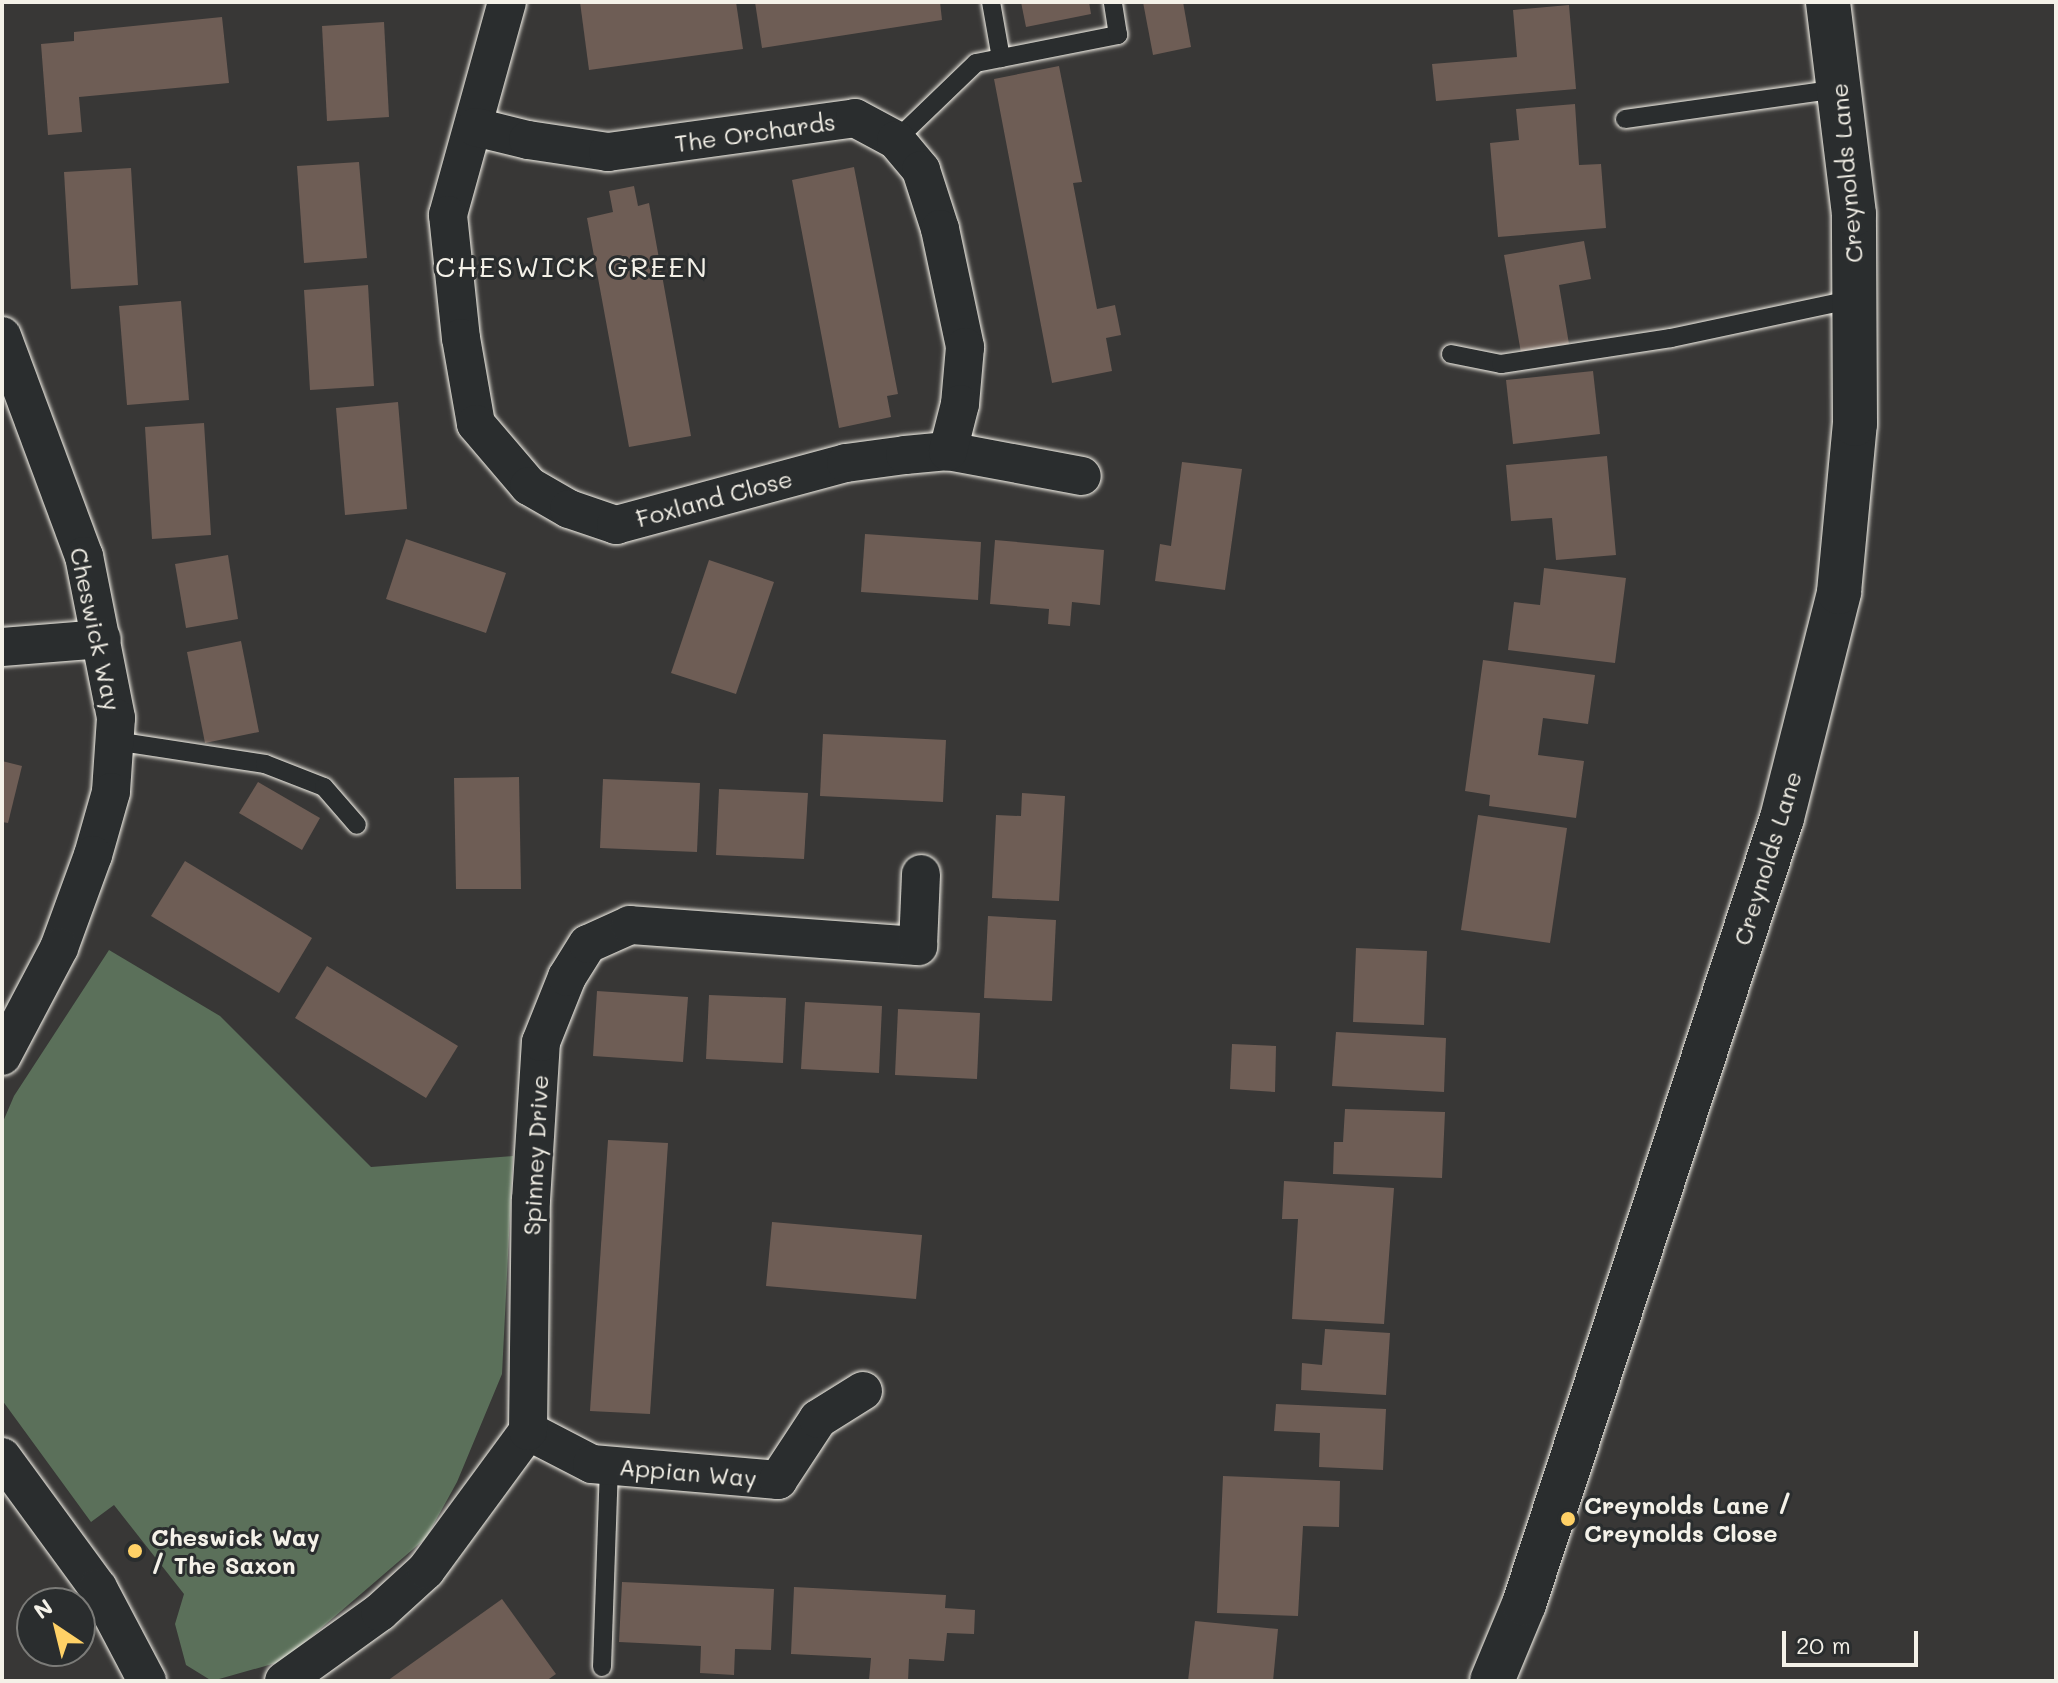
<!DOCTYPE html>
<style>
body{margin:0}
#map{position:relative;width:2058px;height:1683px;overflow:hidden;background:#383736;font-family:Mali,sans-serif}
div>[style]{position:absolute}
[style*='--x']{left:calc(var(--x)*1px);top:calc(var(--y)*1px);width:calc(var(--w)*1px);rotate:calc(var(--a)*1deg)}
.green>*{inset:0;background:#5b705a}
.building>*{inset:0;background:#6e5d55}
.roads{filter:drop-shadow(0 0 2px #f4f1e8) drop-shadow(0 0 2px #f4f1e8)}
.lane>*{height:18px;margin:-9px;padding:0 9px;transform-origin:9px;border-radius:9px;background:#2a2d2e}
.street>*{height:38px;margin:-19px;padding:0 19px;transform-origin:19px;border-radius:19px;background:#2a2d2e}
.secondary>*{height:44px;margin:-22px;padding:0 22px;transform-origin:22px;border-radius:22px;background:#2a2d2e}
.dots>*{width:22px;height:22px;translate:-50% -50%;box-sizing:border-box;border:4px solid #2a2d2e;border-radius:50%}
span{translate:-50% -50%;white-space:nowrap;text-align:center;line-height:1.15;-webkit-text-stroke:6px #2a2d2e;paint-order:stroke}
.street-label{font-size:24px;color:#f4f1e8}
.poi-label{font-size:24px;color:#f4f1e8;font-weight:700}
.left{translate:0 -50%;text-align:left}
.quarter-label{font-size:28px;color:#f4f1e8;letter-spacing:2px}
.frame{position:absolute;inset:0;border:4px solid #f4f1e8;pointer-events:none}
.north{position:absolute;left:16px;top:1587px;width:80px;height:80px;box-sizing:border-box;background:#2a2d2e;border:2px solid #7b7b78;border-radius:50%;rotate:325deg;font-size:22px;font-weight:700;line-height:32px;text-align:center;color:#f4f1e8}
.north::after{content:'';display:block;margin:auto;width:28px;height:36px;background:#ffd166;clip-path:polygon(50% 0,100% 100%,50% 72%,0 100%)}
.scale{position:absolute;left:1782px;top:1631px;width:136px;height:36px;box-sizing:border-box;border:4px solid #f4f1e8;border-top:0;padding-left:10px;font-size:24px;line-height:28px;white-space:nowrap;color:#f4f1e8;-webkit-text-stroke:6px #2a2d2e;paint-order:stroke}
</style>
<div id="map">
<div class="green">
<i style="clip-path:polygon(109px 950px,220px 1016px,371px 1167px,513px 1156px,502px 1374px,457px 1482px,426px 1538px,283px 1661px,212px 1681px,186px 1665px,175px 1624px,184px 1594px,114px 1505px,91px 1522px,2px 1400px,2px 1124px,14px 1096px)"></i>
</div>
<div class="building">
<i style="clip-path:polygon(580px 2px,736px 2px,743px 49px,589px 70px)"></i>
<i style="clip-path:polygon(755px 2px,940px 2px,942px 20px,762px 48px)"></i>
<i style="clip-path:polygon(1021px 2px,1089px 2px,1091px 14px,1026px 27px)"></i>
<i style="clip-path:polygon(1143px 2px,1183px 2px,1191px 47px,1153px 55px)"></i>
<i style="clip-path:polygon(1569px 5px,1576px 89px,1436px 101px,1432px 64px,1517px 57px,1513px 10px)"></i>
<i style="clip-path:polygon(222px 17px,229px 83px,79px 97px,82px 132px,48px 135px,41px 44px,74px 41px,74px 32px)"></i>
<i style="clip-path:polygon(384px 22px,389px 117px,327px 121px,322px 26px)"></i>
<i style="clip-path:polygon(1059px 66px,1082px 182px,1073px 183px,1097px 309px,1115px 305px,1121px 335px,1106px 338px,1112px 371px,1052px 383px,994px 79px)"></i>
<i style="clip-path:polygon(1575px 104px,1579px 165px,1601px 164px,1606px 228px,1498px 237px,1490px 143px,1519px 140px,1516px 109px)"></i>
<i style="clip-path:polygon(359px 162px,367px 258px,304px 263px,297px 166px)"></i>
<i style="clip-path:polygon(854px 167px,898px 394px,887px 396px,891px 417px,839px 428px,792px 180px)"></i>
<i style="clip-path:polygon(131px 168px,138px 285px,71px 289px,64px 172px)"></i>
<i style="clip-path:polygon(634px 186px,638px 206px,649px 203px,691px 436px,629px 447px,587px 218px,613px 212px,609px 191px)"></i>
<i style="clip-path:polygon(1584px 241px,1591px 279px,1559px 285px,1569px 344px,1521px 353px,1504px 255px)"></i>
<i style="clip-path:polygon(368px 285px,374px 386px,310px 390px,304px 290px)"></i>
<i style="clip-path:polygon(181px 301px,189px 400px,127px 405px,119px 306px)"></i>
<i style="clip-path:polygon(1593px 371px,1600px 434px,1513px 444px,1506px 380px)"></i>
<i style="clip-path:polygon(398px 402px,407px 509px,345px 515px,336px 408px)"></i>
<i style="clip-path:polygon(204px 423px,211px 535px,152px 539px,145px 427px)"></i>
<i style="clip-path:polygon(1607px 456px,1616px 555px,1556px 560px,1552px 518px,1511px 521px,1506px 465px)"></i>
<i style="clip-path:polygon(1182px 462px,1242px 469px,1225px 590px,1155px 581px,1160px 544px,1171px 546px)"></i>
<i style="clip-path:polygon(865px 534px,981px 542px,978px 600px,861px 592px)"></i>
<i style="clip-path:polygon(406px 539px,506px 573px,486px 633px,386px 599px)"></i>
<i style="clip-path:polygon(995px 540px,1104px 550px,1100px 605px,1072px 602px,1070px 626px,1048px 624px,1049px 609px,990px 604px)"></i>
<i style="clip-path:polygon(228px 555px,238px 619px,186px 628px,175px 564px)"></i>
<i style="clip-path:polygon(709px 560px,774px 582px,736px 694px,671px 673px)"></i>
<i style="clip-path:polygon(1544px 568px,1626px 578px,1615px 663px,1508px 650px,1514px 602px,1540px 605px)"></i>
<i style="clip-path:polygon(241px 641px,259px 732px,205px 743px,187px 652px)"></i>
<i style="clip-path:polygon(1483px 660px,1595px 675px,1588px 724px,1543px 718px,1538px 755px,1584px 761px,1576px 818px,1489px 806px,1490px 795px,1465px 791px)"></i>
<i style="clip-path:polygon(823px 734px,946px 740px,943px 802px,820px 796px)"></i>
<i style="clip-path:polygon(2px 761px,22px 766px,8px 823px,2px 822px)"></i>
<i style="clip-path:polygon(519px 777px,521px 889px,456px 889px,454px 778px)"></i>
<i style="clip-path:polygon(603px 779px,700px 783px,697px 852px,600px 848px)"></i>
<i style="clip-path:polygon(258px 782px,320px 818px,302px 850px,239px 813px)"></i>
<i style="clip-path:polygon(719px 789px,808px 793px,804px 859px,716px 855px)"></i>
<i style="clip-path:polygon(1022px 793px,1065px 796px,1059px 901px,992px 898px,996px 815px,1021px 816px)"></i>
<i style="clip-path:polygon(1478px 815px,1567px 828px,1550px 943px,1461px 930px)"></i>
<i style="clip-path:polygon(185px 861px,312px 938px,279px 993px,151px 916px)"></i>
<i style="clip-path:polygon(988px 916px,1056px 920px,1052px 1001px,984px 998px)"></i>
<i style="clip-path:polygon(1356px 948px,1427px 951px,1424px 1025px,1353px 1022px)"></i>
<i style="clip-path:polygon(327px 966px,458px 1046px,426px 1098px,295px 1018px)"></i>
<i style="clip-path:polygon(597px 991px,688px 997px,683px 1062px,593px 1056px)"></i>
<i style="clip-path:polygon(709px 995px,786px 998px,783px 1063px,706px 1059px)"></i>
<i style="clip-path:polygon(805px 1002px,882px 1006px,879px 1073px,801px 1069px)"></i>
<i style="clip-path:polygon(898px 1009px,980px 1013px,977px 1079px,895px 1075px)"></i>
<i style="clip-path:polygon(1336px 1032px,1446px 1038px,1444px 1092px,1332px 1086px)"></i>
<i style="clip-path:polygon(1232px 1044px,1276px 1046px,1275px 1092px,1230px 1089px)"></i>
<i style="clip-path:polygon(1345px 1109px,1445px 1112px,1442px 1178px,1333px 1174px,1334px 1142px,1343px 1142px)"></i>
<i style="clip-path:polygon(608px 1140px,668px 1143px,650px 1414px,590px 1411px)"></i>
<i style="clip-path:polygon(1284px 1181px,1394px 1188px,1384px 1324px,1292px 1319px,1298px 1219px,1282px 1219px)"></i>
<i style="clip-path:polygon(772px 1222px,922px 1235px,916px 1299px,766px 1286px)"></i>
<i style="clip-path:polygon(1325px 1329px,1390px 1333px,1386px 1395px,1301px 1390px,1302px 1363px,1322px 1365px)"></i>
<i style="clip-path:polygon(1276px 1404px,1386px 1409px,1383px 1470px,1319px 1467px,1320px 1433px,1274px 1431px)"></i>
<i style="clip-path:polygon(1223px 1476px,1340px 1481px,1339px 1527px,1303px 1526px,1298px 1616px,1217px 1613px)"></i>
<i style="clip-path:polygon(622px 1582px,774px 1589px,771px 1650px,735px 1649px,734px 1675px,700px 1673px,701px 1646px,619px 1642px)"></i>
<i style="clip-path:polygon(794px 1587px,946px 1595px,945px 1608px,975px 1610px,974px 1634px,947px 1633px,944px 1661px,909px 1659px,908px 1681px,869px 1680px,871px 1658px,791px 1654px)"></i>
<i style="clip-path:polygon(502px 1599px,556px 1674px,546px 1681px,387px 1681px)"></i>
<i style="clip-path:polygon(1195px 1621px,1278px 1629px,1273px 1681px,1188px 1681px)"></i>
</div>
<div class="roads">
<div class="lane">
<i style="--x:991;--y:2;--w:57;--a:79.9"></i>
<i style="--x:1625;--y:119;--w:216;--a:-8"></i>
<i style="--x:896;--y:140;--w:111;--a:-43.9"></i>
<i style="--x:976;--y:63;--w:145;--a:-11.2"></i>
<i style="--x:1118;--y:35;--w:33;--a:-99"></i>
<i style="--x:1451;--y:354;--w:51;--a:11.3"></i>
<i style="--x:1501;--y:364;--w:172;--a:-8.7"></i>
<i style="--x:1671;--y:338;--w:187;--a:-12"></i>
<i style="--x:115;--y:741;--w:152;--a:8.7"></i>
<i style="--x:265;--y:764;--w:63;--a:21.3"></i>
<i style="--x:324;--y:787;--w:50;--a:49"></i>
<i style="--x:602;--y:1667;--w:202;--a:-88"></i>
</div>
<div class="street">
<i style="--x:507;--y:2;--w:221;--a:105.5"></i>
<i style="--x:448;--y:215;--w:124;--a:84"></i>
<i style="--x:461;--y:338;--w:87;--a:80.1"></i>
<i style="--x:476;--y:424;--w:82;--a:49.5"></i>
<i style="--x:529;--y:486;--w:46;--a:29.9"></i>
<i style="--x:569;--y:509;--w:50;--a:18.8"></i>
<i style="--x:616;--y:525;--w:238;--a:-15.1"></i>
<i style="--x:846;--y:463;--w:60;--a:-7.7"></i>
<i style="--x:905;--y:455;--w:43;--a:-5.3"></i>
<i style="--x:948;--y:451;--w:136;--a:10.6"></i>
<i style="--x:475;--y:127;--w:55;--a:13.8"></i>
<i style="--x:528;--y:140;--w:81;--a:8.5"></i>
<i style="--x:608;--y:152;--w:249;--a:-7.8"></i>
<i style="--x:855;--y:118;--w:47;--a:28.2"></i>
<i style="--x:896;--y:140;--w:39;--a:50"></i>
<i style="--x:921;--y:170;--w:62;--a:72.1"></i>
<i style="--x:940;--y:229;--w:121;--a:78"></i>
<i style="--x:965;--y:347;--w:57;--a:95"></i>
<i style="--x:960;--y:404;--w:49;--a:104.3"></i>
<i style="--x:2;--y:336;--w:235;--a:69.6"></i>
<i style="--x:84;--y:556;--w:165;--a:78.8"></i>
<i style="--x:116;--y:718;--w:74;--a:93.9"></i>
<i style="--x:111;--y:792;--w:66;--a:105.9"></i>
<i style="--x:93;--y:855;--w:99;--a:110.1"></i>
<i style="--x:59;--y:948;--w:122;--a:117.8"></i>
<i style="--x:2;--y:647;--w:100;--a:-4.6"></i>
<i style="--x:528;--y:1431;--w:72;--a:27.3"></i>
<i style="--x:592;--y:1464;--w:187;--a:4.9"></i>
<i style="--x:778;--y:1480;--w:73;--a:-56.7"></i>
<i style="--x:818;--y:1419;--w:53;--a:-31.9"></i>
<i style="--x:2;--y:1457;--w:162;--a:53.8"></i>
<i style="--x:98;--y:1588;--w:105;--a:62.2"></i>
<i style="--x:284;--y:1681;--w:118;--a:-35.7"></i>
<i style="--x:380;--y:1612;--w:62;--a:-42.4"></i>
<i style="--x:426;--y:1570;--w:172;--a:-53.7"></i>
<i style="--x:528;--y:1431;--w:231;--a:-89.3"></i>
<i style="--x:531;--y:1200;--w:158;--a:-86.4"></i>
<i style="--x:541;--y:1042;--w:70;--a:-68.2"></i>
<i style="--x:567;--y:977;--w:39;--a:-58"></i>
<i style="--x:588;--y:944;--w:46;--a:-24.3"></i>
<i style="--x:630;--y:925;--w:289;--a:4.2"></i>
<i style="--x:918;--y:946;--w:72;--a:-87.6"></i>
</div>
<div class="secondary">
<i style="--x:1492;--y:1681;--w:83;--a:-67.4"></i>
<i style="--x:1524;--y:1604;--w:827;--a:-71.83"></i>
<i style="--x:1782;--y:818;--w:233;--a:-75.8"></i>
<i style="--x:1839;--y:592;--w:169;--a:-84.6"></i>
<i style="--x:1855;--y:424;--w:210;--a:-90.3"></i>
<i style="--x:1854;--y:214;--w:214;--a:-97"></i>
</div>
</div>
<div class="dots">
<i style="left:1568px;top:1519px;background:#ffd166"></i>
<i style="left:135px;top:1551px;background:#ffd166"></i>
</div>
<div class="street-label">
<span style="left:755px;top:132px;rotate:-8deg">The Orchards</span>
<span style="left:1846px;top:173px;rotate:-95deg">Creynolds Lane</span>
<span style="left:714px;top:498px;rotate:-15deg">Foxland Close</span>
<span style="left:96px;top:629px;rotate:78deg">Cheswick Way</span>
<span style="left:1767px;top:858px;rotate:-73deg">Creynolds Lane</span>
<span style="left:535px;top:1155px;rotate:-87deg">Spinney Drive</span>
<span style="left:688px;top:1472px;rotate:5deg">Appian Way</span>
</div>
<div class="poi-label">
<span class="left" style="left:1584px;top:1519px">Creynolds Lane /<br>Creynolds Close</span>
<span class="left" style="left:151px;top:1551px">Cheswick Way<br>/ The Saxon</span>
</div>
<div class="quarter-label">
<span style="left:572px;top:266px">CHESWICK GREEN</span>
</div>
<div class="frame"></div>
<div class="north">N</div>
<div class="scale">20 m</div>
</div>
